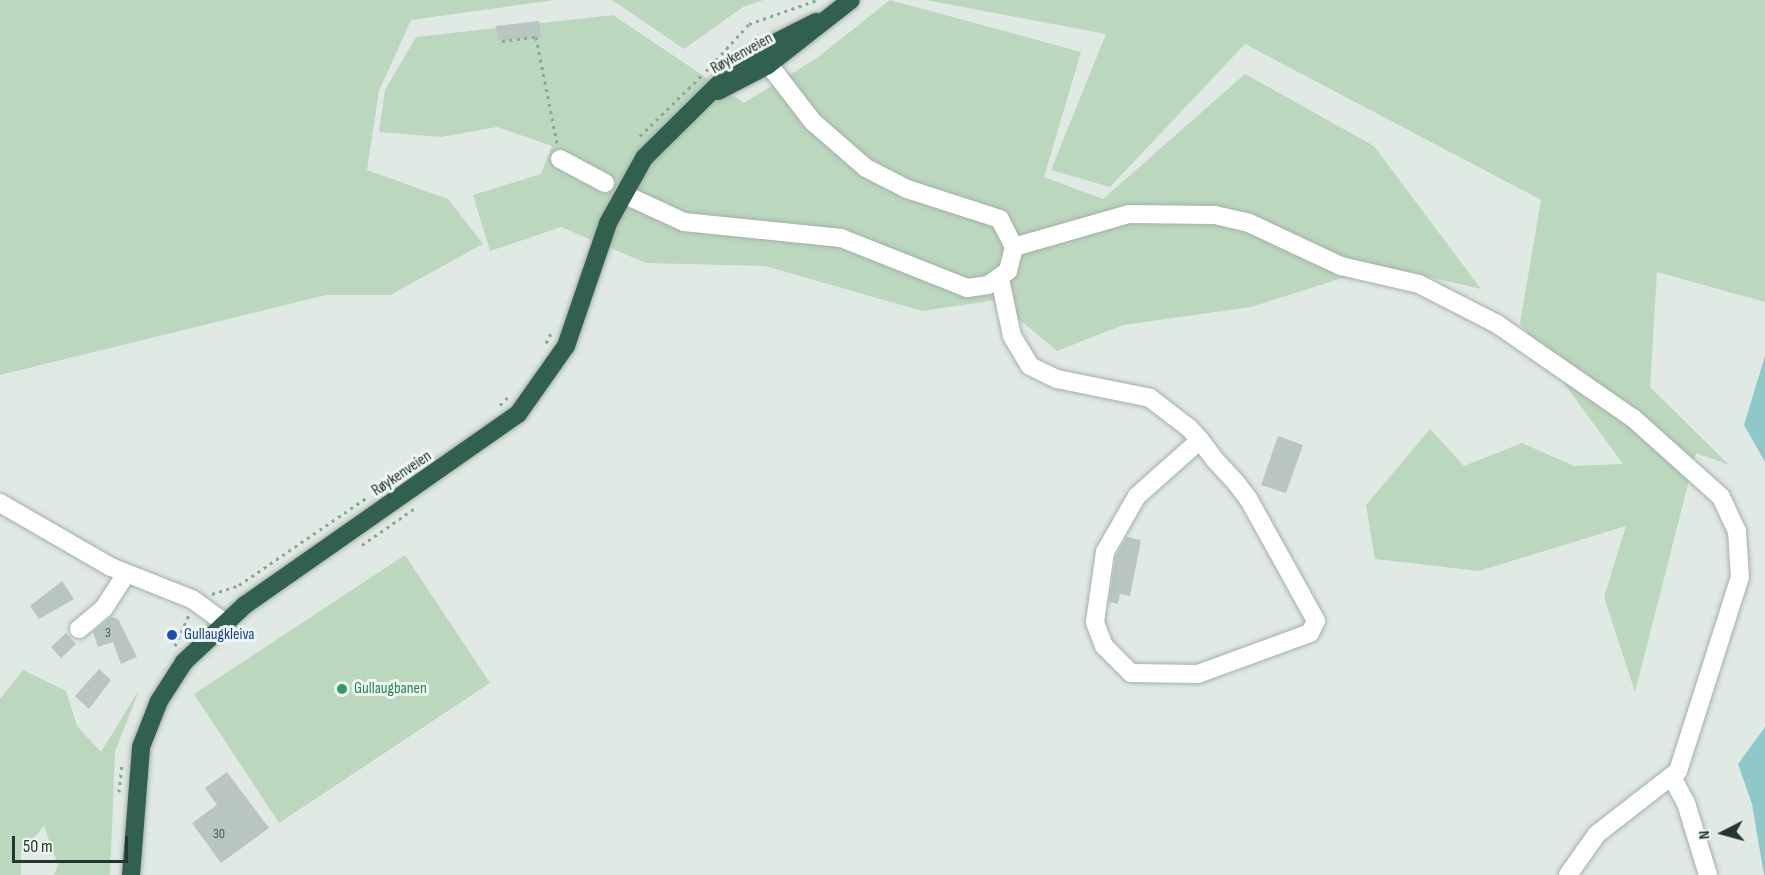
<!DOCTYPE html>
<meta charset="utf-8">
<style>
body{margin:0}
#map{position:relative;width:1765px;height:875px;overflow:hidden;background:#e0e9e3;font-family:"Sofia Sans Condensed",sans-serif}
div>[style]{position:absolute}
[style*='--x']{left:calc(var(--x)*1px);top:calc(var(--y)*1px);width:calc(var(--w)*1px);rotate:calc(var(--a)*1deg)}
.green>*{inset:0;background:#bbd8be}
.water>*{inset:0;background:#8ec8c8}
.building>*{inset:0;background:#b9c6bf}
.path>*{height:3px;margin-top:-1.5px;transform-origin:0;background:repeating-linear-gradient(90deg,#84a997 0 3px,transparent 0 7.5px)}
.roads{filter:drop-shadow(0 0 2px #a4b0a9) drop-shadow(0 0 2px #a4b0a9)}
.minor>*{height:18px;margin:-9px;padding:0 9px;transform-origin:9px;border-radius:9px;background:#fff}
.highway>*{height:18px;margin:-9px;padding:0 9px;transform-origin:9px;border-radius:9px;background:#32604f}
.dots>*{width:16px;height:16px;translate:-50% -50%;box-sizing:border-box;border:3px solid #f0f6f2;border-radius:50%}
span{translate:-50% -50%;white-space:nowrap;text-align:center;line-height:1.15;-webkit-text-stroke:6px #f0f6f2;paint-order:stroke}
.number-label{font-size:14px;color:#485b52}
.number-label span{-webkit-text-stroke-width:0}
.street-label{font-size:16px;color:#23372e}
.transit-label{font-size:16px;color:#164399}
.left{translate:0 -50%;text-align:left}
.leisure-label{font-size:16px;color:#27864d}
.north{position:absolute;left:1693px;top:803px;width:60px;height:60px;-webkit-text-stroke:4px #f0f6f2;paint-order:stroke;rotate:264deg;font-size:16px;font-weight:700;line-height:24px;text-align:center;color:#23372e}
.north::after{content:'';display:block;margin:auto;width:21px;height:27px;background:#23372e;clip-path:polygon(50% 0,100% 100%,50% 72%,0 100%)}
.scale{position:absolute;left:12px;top:836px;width:116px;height:27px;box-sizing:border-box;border:3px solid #23372e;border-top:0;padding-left:8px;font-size:18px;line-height:21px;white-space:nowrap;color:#23372e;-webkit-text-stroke:4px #f0f6f2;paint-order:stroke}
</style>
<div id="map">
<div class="green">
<i style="clip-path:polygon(0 0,555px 0,411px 20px,379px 91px,367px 170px,448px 199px,483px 244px,390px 295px,326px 295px,0 375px)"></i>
<i style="clip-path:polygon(612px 0,763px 0,743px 7px,684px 49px)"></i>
<i style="clip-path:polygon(890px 0,1081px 52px,1044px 177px,1103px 199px,1245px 74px,1374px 146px,1481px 289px,1380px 266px,1251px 307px,1123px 325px,1057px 351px,996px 300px,922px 311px,765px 266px,646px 263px,561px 227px,490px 251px,473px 195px,541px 174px,552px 146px,497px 127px,441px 137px,379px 132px,385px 90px,416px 37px,613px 15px,744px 103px,817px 58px)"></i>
<i style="clip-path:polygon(926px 0,1765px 0,1765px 302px,1657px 272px,1650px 387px,1729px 465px,1696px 453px,1635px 692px,1604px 597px,1626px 526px,1479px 571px,1375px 559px,1366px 505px,1430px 429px,1464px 466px,1522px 443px,1574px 466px,1623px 464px,1520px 323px,1541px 200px,1245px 44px,1110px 187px,1051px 170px,1106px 34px)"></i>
<i style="clip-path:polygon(405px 555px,490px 683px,279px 823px,194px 694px)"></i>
<i style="clip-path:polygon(23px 670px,66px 691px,77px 726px,101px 752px,139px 690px,115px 752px,110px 875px,54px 875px,58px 865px,44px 826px,21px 852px,21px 875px,0 875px,0 699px)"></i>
</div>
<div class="water">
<i style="clip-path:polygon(1765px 356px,1765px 462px,1744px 425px)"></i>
<i style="clip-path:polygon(1765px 727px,1765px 875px,1764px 875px,1752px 804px,1738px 764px)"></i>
</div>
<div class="building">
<i style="clip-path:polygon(539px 21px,541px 37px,498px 41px,496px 26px)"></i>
<i style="clip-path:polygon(1278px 436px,1303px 445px,1286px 493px,1261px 485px)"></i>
<i style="clip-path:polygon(1127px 537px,1141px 540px,1130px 596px,1120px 594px,1118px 604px,1109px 602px,1116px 556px)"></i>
<i style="clip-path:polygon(62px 581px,74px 599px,39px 619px,30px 606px)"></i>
<i style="clip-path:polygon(111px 617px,118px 619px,137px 657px,121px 664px,113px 642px,98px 647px,93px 632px)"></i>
<i style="clip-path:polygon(66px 633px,76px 644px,61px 658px,51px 647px)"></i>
<i style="clip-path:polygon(99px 669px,111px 680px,89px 709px,75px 696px)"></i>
<i style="clip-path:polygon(227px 772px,269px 828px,221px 863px,192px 823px,217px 805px,205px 788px)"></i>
</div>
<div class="path">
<i style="--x:502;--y:41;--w:34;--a:-7"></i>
<i style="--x:536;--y:37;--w:108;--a:78.8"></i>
<i style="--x:706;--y:71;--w:64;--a:-47.5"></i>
<i style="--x:749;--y:24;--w:72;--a:-19.4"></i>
<i style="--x:640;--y:136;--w:86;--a:-44.5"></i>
<i style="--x:546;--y:343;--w:15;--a:-62"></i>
<i style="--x:500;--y:405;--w:14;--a:-45"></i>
<i style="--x:362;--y:545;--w:65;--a:-34.9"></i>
<i style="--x:212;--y:594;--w:28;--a:-18"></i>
<i style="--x:239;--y:585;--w:154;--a:-34.4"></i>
<i style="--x:175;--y:646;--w:34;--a:-66"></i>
<i style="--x:119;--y:792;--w:29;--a:-84"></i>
</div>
<div class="roads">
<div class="minor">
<i style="--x:560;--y:159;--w:51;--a:28.1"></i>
<i style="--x:632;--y:198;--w:57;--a:24.8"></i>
<i style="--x:684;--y:222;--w:158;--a:5.8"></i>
<i style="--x:841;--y:238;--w:136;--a:21.6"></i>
<i style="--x:967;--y:288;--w:21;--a:-8"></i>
<i style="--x:988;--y:285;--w:24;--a:-35"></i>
<i style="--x:1008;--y:271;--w:25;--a:-76"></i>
<i style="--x:1014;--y:247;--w:31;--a:-117"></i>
<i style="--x:1000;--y:219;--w:98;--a:-162.1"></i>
<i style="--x:907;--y:189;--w:46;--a:-152.9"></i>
<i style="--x:866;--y:168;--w:70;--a:-139"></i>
<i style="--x:813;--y:122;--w:88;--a:-127.6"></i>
<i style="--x:1014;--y:247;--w:120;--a:-16"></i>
<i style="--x:1129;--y:214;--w:86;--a:0.7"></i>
<i style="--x:1215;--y:215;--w:35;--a:13"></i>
<i style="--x:1249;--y:223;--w:102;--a:25.1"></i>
<i style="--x:1341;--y:266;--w:80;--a:13"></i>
<i style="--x:1419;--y:284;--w:88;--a:27.1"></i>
<i style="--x:1497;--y:324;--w:165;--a:34.7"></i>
<i style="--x:1633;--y:418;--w:118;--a:41.9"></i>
<i style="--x:1721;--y:497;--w:38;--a:65"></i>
<i style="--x:1737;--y:531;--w:46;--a:86.3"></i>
<i style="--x:1740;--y:577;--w:204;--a:107.7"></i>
<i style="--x:1678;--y:771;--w:103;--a:142.1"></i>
<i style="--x:1597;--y:834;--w:50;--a:125.3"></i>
<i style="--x:1000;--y:279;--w:58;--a:78.1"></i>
<i style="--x:1012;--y:336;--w:35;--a:59"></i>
<i style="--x:1030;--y:366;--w:30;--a:26"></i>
<i style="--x:1057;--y:379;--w:95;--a:11.5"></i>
<i style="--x:1150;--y:398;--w:49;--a:37.6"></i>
<i style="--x:1189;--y:428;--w:16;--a:47"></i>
<i style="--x:1200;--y:440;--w:25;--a:53"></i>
<i style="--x:1215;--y:460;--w:33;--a:47"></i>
<i style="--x:1237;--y:484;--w:20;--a:53"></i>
<i style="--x:1249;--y:500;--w:138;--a:61"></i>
<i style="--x:1316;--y:621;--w:13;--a:117"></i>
<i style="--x:1310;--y:633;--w:119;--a:159.9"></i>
<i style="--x:1198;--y:674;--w:67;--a:-179.1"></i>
<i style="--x:1131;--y:673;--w:38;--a:-135"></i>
<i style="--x:1104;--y:646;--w:26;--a:-111"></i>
<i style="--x:1095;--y:622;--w:71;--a:-81.9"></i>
<i style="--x:1105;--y:552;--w:64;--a:-60.3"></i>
<i style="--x:1137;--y:496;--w:84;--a:-41.6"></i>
<i style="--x:0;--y:503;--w:128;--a:30"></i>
<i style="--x:111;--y:567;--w:87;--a:21.6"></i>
<i style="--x:192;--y:599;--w:39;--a:36"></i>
<i style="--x:79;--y:629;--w:33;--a:-40"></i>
<i style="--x:104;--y:608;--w:40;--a:-57.1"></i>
<i style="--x:1672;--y:777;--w:30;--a:62"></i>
<i style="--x:1686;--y:803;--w:75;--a:73"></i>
</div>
<div class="highway">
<i style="--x:718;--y:91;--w:56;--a:-27.5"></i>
<i style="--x:768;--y:65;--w:105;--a:-38.1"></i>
<i style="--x:131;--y:875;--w:128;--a:-85.5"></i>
<i style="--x:141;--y:747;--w:49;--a:-68.6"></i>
<i style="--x:159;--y:701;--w:46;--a:-57.3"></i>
<i style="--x:184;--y:662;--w:83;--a:-43.1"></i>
<i style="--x:245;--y:605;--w:333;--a:-35"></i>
<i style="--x:518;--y:414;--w:83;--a:-54.8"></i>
<i style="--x:566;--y:346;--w:130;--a:-71.1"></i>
<i style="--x:608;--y:223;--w:74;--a:-61"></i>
<i style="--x:644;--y:158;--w:142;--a:-44.7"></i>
<i style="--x:745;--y:58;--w:80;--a:-26.9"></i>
</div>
</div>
<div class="dots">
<i style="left:172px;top:635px;background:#1a4fb4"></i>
<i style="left:342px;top:689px;background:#2e9e5b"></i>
</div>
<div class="number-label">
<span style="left:108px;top:633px">3</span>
<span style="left:219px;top:834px">30</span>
</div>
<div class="street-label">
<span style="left:742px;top:54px;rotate:-29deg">Røykenveien</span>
<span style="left:402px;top:474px;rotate:-34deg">Røykenveien</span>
</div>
<div class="transit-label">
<span class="left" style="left:184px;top:635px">Gullaugkleiva</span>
</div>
<div class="leisure-label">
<span class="left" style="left:354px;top:689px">Gullaugbanen</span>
</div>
<div class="north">N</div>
<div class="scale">50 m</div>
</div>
